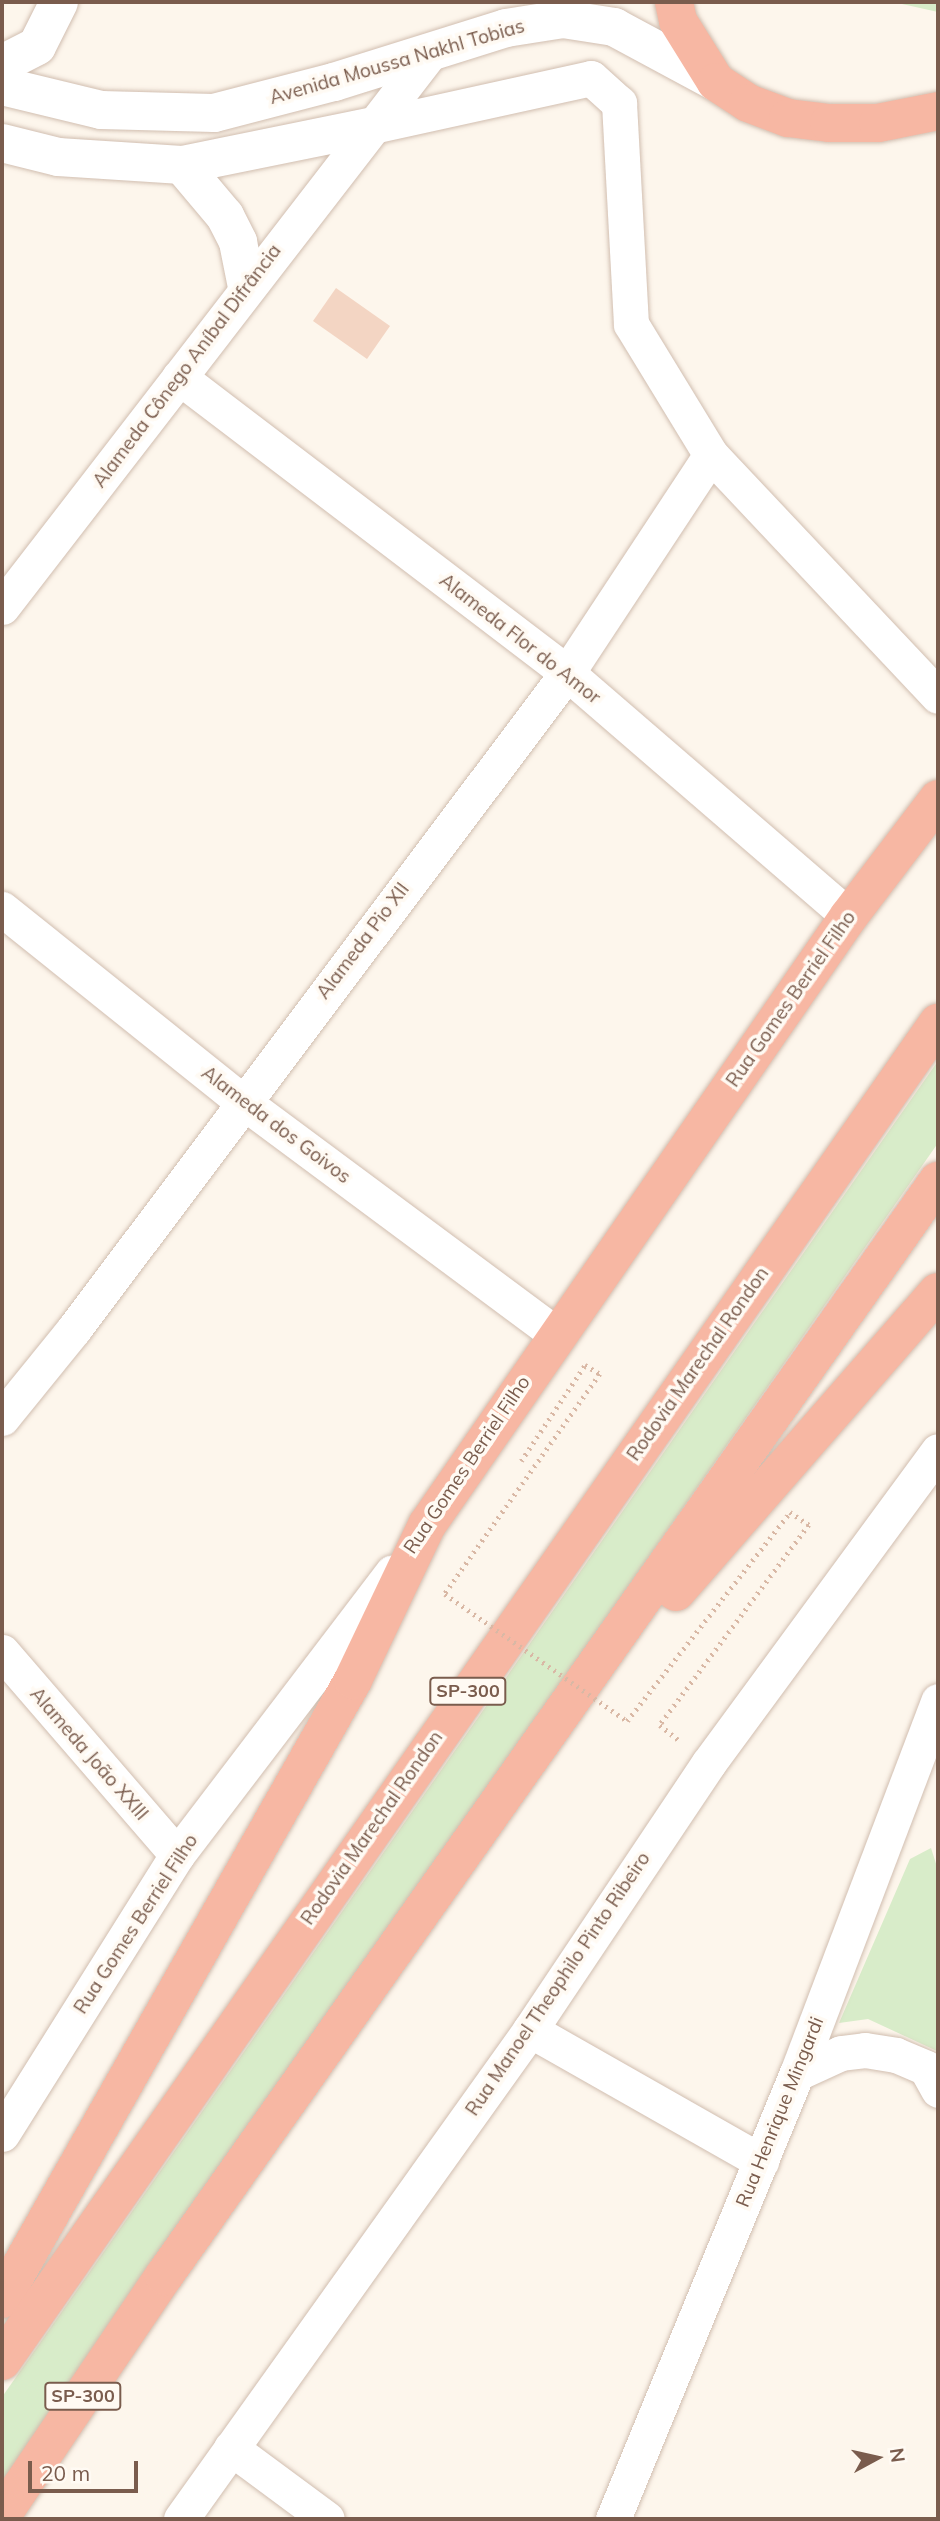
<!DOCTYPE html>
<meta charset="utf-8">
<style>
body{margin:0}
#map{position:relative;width:940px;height:2521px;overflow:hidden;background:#fdf6ec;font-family:Mulish,sans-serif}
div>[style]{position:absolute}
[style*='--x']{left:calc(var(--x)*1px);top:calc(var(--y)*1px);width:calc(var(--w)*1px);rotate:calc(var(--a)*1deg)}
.green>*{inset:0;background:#d8ecc9}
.building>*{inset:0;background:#f3d5c3}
.path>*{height:4.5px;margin-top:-2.25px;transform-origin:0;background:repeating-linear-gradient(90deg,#d9b8a5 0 2px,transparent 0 7px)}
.roads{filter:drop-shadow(0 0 2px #d1beb0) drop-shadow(0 0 2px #d1beb0)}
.street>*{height:35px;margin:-17.5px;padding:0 17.5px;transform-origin:17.5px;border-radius:17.5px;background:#fff}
.secondary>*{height:38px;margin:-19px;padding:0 19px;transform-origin:19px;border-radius:19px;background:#fff}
.highway>*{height:38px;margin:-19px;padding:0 19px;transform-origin:19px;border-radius:19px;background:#f7b7a3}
.path-bridge>*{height:4.5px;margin-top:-2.25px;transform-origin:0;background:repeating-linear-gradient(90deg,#d9b8a5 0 2px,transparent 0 7px)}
span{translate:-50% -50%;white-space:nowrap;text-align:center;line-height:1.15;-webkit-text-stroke:7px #fffaf3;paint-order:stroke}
.shield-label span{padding:2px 5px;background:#fffaf3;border:2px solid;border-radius:5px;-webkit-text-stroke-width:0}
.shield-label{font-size:18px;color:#7a5c4d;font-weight:700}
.street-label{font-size:19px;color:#7a5c4d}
.frame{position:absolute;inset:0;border:4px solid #7a5c4d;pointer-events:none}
.north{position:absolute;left:842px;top:2423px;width:70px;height:70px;-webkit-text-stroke:5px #fffaf3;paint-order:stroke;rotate:82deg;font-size:19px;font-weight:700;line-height:28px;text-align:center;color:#7a5c4d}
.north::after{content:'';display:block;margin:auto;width:24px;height:32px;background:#7a5c4d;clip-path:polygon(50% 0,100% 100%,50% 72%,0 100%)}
.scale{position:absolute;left:28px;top:2461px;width:110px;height:32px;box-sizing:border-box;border:4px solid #7a5c4d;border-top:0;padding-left:9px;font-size:21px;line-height:24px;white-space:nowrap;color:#7a5c4d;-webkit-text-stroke:5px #fffaf3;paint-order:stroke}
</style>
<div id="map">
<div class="green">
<i style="clip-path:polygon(893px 2px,938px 2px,938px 12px)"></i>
<i style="clip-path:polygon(938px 1061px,938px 1143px,2px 2483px,2px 2397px)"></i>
<i style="clip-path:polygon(931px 1848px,938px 1870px,937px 2051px,868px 2019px,839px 2023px,910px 1859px)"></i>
</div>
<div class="building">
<i style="clip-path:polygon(336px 288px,390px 326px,367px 359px,313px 321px)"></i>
</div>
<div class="path">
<i style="--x:660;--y:1725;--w:27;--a:39"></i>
</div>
<div class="roads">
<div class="street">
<i style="--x:373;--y:126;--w:223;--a:-12.4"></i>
<i style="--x:591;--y:78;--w:38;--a:42"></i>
<i style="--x:619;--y:103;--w:221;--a:86.9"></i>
<i style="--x:631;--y:324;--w:153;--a:58.6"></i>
<i style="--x:711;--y:455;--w:331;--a:46.7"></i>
<i style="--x:179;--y:377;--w:488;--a:37.3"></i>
<i style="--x:567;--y:673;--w:372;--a:40.8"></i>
<i style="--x:2;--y:607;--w:699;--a:-52.33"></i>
<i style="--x:2;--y:909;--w:307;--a:38.7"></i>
<i style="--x:242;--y:1101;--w:391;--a:36.6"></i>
<i style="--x:2;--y:1418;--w:114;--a:-51"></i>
<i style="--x:74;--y:1329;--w:821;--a:-53.07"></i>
<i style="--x:567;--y:673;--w:261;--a:-56.6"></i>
<i style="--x:2;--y:1652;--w:268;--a:49.2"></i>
<i style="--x:530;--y:2030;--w:266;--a:29.6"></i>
<i style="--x:797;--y:2073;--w:48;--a:-24.4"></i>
<i style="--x:841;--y:2053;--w:24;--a:-7"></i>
<i style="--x:865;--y:2050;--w:31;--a:9"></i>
<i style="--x:896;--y:2055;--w:33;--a:23"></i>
<i style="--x:926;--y:2068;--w:25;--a:61"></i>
<i style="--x:2;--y:2134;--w:329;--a:-57.9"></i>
<i style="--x:177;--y:1855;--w:355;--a:-52.7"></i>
<i style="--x:231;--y:2448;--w:119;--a:36.5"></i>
<i style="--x:181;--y:2519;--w:601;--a:-54.48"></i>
<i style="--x:530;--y:2030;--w:320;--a:-56.2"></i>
<i style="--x:708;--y:1764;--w:388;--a:-53.7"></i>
<i style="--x:613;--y:2519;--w:482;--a:-67.6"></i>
<i style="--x:797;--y:2073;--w:398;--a:-69.2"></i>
</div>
<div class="secondary">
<i style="--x:2;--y:64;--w:39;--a:-27"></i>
<i style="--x:37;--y:46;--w:49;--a:-63.4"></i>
<i style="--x:2;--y:86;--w:102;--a:13.6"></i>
<i style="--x:101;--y:110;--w:113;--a:1.5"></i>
<i style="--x:214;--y:113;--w:124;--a:-14.5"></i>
<i style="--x:334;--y:82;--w:180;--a:-17.4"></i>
<i style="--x:506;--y:28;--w:58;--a:-9"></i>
<i style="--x:563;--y:19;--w:52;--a:8.9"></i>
<i style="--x:614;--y:27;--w:116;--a:28.3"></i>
<i style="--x:2;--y:143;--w:58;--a:14"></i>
<i style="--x:58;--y:157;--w:124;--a:3.7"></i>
<i style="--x:182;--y:165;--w:195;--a:-11.5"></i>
<i style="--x:182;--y:165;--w:67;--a:49.9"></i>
<i style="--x:225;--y:216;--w:29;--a:63"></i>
<i style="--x:238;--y:242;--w:46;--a:78.7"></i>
</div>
<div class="highway">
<i style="--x:674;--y:2;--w:19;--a:78"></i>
<i style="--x:678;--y:21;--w:72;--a:58.1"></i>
<i style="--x:716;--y:82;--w:38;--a:33"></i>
<i style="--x:748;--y:103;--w:43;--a:20.6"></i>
<i style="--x:788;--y:118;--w:41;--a:7"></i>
<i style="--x:829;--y:123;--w:49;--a:0"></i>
<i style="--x:878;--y:123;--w:61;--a:-11.3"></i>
<i style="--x:676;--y:1592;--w:398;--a:-48.9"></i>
<i style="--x:2;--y:2299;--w:712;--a:-60.44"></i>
<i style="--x:353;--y:1680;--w:172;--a:-64.5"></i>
<i style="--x:427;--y:1525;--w:741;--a:-55.28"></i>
<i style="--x:849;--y:916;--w:147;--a:-52.7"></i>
<i style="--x:2;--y:2361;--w:1633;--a:-55.03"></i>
<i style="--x:2;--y:2515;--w:289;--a:-55.9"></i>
<i style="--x:164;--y:2276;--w:1341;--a:-54.75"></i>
</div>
</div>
<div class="path-bridge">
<i style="--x:521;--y:1461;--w:115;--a:-56.3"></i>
<i style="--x:585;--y:1365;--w:17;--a:31"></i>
<i style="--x:600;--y:1374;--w:269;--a:125.2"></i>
<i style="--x:445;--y:1594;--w:222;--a:34.9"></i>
<i style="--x:627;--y:1721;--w:265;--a:-52"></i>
<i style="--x:790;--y:1512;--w:23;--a:34"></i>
<i style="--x:809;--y:1525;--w:249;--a:126.7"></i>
</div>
<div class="shield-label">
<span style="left:468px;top:1691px">SP-300</span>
<span style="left:83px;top:2396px">SP-300</span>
</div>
<div class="street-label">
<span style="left:397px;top:62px;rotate:-16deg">Avenida Moussa Nakhl Tobias</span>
<span style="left:187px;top:366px;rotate:-53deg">Alameda Cônego Aníbal Difrância</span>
<span style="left:520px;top:639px;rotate:38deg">Alameda Flor do Amor</span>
<span style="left:363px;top:941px;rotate:-53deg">Alameda Pio XII</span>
<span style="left:791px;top:999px;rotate:-55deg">Rua Gomes Berriel Filho</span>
<span style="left:276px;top:1125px;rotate:37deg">Alameda dos Goivos</span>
<span style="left:698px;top:1364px;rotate:-55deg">Rodovia Marechal Rondon</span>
<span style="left:467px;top:1465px;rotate:-56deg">Rua Gomes Berriel Filho</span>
<span style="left:89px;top:1754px;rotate:49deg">Alameda João XXIII</span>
<span style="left:372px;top:1828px;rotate:-55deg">Rodovia Marechal Rondon</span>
<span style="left:136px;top:1924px;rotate:-57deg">Rua Gomes Berriel Filho</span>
<span style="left:558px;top:1984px;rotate:-56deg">Rua Manoel Theophilo Pinto Ribeiro</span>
<span style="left:780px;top:2112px;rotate:-68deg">Rua Henrique Mingardi</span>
</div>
<div class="frame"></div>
<div class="north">N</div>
<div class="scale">20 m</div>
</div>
